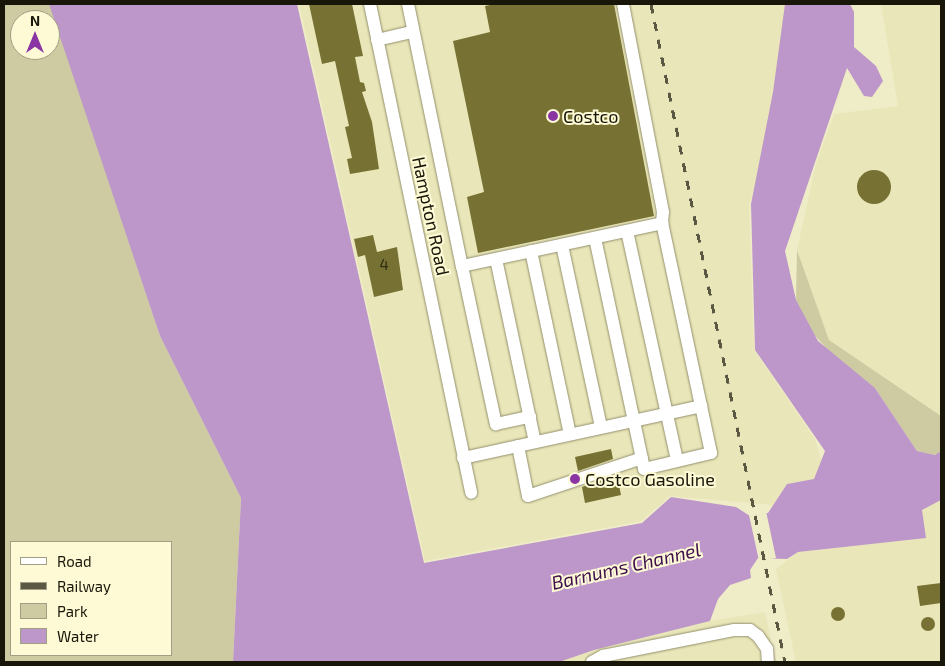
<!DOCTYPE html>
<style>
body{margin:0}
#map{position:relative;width:945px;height:666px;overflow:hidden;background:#efecc8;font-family:"Exo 2",sans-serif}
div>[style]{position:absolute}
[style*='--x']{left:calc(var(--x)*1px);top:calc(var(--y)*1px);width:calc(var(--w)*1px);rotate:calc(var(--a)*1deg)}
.built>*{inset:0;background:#e9e6b9}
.green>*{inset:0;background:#cecba2}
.water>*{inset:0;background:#bd97c9}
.pier>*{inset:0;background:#efecc8}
.building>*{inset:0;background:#777133}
.round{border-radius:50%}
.roads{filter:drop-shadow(0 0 1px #93906e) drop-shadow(0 0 1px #93906e)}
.minor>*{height:12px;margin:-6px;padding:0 6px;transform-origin:6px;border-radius:6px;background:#fff}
.rail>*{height:3px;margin-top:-1.5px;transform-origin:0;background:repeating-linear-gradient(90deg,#5a5843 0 9px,transparent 0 18px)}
.dots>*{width:14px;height:14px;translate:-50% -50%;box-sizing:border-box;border:2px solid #fdfad5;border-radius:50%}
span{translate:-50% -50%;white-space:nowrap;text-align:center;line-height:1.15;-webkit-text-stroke:4px #fdfad5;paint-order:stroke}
.number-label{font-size:15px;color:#2f2d13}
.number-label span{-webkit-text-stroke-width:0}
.poi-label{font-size:18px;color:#171608}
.left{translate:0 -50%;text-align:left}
.street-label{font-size:18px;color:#171608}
.water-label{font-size:19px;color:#3f0e4d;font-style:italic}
.frame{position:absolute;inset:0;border:5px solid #171608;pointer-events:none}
.legend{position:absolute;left:10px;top:541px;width:162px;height:115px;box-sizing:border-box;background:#fdfad5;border:1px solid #a19f83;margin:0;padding:6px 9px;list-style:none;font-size:15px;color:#171608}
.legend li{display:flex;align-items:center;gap:10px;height:25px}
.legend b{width:25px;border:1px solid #a19f83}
.north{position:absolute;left:10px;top:10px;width:50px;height:50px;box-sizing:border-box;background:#fdfad5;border:1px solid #a19f83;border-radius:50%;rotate:0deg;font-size:14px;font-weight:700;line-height:20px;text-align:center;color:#171608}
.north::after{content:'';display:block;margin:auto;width:18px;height:22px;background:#8a35a3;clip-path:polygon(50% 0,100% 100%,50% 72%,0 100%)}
</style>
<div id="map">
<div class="built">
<i style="clip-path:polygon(299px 4px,788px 4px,787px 93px,749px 204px,754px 350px,815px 439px,823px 465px,814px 479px,787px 484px,773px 505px,670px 496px,641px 521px,425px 561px)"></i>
<i style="clip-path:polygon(881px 4px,941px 4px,941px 416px,829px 340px,797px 250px,816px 164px,834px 114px,898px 106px)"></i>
<i style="clip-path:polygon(941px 500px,941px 662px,796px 662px,776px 569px,798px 552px,925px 538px,922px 510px)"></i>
<i style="clip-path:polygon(765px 612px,776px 662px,559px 662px,594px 650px,710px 621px)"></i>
</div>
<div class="green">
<i style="clip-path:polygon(evenodd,4px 4px,49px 4px,51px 7px,160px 336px,241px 498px,233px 662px,4px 662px,4px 4px,20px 20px,50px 20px,50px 50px,20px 50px,20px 20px,4px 4px,11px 542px,171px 542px,171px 655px,11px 655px,11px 542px)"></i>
<i style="clip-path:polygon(797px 250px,829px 340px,941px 416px,941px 451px,935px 455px,917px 451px,875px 388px,838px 361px,807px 327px,796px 300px)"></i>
</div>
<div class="water">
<i style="clip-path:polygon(49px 4px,297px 4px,424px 563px,642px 523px,671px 497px,736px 507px,750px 516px,768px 513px,787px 484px,814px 479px,825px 451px,755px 350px,751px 204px,773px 92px,785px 4px,850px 4px,854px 12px,854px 47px,876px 66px,883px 81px,872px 97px,864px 96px,847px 68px,785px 251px,796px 300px,818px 341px,875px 388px,917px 451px,935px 455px,941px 451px,941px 500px,922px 510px,926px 538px,798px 552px,787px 559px,758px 558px,750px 570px,751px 578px,730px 585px,718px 599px,710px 621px,594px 650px,559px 662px,233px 662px,241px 498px,160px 336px)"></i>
</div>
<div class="pier">
<i style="clip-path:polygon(766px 511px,776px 558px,759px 561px,749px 515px)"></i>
</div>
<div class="building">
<i style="clip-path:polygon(309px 4px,352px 4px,363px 56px,355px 57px,360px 82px,364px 83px,366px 91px,362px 92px,372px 122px,379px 169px,350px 174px,347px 159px,352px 158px,345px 127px,349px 126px,335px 61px,322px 64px)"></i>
<i style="clip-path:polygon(495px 4px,614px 4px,654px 216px,478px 253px,467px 197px,484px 192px,453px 41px,490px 32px,485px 6px)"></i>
<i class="round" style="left:857px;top:170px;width:34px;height:34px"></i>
<i style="clip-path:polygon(373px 235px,377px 252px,397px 247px,403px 290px,374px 297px,365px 255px,358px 257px,354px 239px)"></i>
<i style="clip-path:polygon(611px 449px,613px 459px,578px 471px,575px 457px)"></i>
<i style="clip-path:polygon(617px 475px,621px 495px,585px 503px,582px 487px)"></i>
<i style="clip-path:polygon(941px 583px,941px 603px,920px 606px,917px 586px)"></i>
<i class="round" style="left:831px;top:607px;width:14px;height:14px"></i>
<i class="round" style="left:921px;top:617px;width:14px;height:14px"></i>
</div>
<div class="roads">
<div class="minor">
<i style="--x:370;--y:4;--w:499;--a:78.3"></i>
<i style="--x:408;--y:4;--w:268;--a:78.4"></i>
<i style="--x:462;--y:266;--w:205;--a:-12.1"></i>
<i style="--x:377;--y:40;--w:36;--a:-13"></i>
<i style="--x:627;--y:231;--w:235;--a:77.7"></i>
<i style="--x:595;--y:238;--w:236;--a:78"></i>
<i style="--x:644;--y:469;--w:69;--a:-13.4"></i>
<i style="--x:711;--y:453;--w:48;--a:-102"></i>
<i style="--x:562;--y:245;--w:186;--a:77.9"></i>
<i style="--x:531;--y:251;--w:187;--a:78"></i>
<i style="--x:496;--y:259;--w:187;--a:78"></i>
<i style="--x:462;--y:266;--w:162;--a:77.9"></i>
<i style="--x:496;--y:424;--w:35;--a:-12"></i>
<i style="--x:518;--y:446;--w:51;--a:78.7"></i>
<i style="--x:528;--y:496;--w:120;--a:-18.4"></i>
<i style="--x:463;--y:458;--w:244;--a:-12.3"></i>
<i style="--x:701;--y:406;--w:187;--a:-102"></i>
<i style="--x:662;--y:223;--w:11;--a:-85"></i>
<i style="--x:663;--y:212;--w:212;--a:-100.9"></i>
<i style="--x:592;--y:662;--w:13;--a:-29"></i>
<i style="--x:603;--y:656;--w:134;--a:-11.2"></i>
<i style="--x:734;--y:630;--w:16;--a:0"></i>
<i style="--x:750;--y:630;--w:10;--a:37"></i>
<i style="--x:758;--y:636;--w:16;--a:55"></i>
<i style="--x:767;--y:649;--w:13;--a:86"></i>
</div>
</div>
<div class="rail">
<i style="--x:651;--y:4;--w:672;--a:78.49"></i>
</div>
<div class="dots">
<i style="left:553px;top:116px;background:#8a35a3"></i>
<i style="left:575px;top:479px;background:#8a35a3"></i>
</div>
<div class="number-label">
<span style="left:384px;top:265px">4</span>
</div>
<div class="poi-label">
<span class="left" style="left:563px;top:116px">Costco</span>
<span class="left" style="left:585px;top:479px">Costco Gasoline</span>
</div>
<div class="street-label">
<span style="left:431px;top:216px;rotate:78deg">Hampton Road</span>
</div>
<div class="water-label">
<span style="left:626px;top:566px;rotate:-13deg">Barnums Channel</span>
</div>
<div class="frame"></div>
<ul class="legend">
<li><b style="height:6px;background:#fff"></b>Road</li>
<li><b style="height:6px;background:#5a5843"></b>Railway</li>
<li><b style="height:14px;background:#cecba2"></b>Park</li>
<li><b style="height:14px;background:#bd97c9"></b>Water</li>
</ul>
<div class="north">N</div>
</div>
